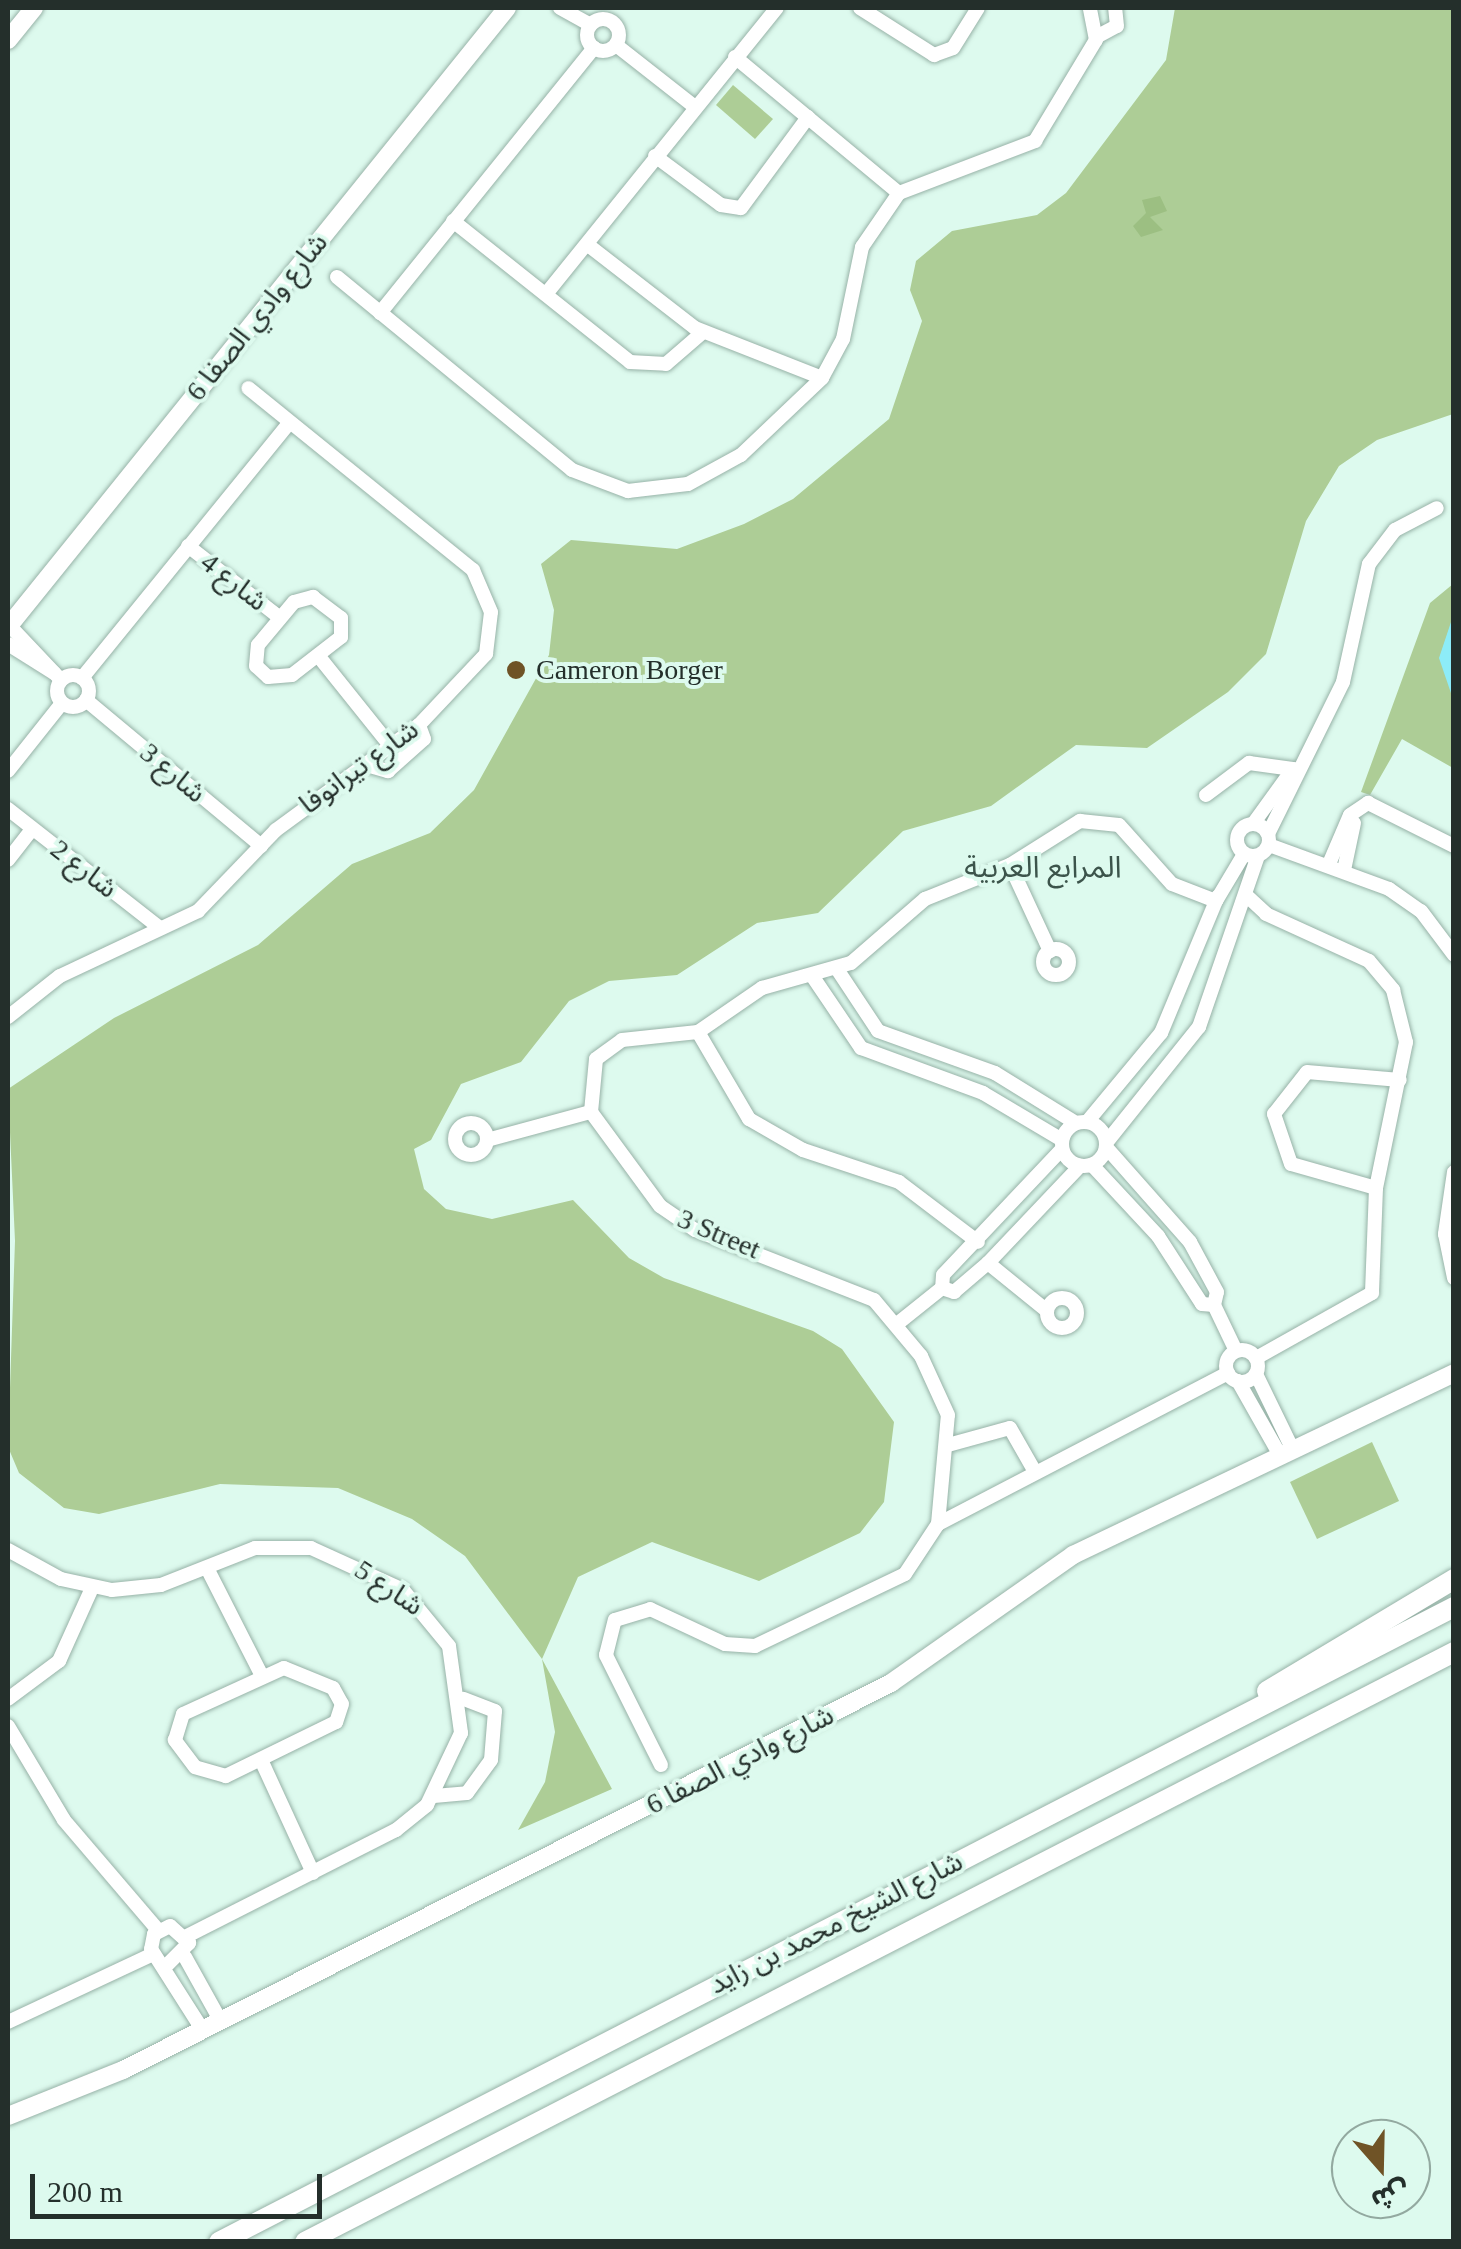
<!DOCTYPE html>
<meta charset="utf-8">
<style>
body{margin:0}
#map{position:relative;width:1461px;height:2249px;overflow:hidden;background:#ddfaee;font-family:"Times New Roman","Noto Sans Arabic",serif}
div>[style]{position:absolute}
[style*='--x']{left:calc(var(--x)*1px);top:calc(var(--y)*1px);width:calc(var(--w)*1px);rotate:calc(var(--a)*1deg)}
.green>*{inset:0;background:#adcd96}
.forest>*{inset:0;background:#9cbf82}
.water>*{inset:0;background:#8decf8}
.roads{filter:drop-shadow(0 0 2px #97b2a7) drop-shadow(0 0 2px #97b2a7)}
.minor>*{height:14px;margin:-7px;padding:0 7px;transform-origin:7px;border-radius:7px;background:#fff}
.minor>.ring{margin:-7px;padding:0;box-sizing:content-box;background:none;border:14px solid #fff;border-radius:50%}
.major>*{height:18px;margin:-9px;padding:0 9px;transform-origin:9px;border-radius:9px;background:#fff}
.highway>*{height:20px;margin:-10px;padding:0 10px;transform-origin:10px;border-radius:10px;background:#fff}
.dots>*{width:28px;height:28px;translate:-50% -50%;box-sizing:border-box;border:5px solid #ddfaee;border-radius:50%}
span{translate:-50% -50%;white-space:nowrap;text-align:center;line-height:1.15;-webkit-text-stroke:8px #ddfaee;paint-order:stroke}
.street-label{font-size:28px;color:#242f2b}
.poi-label{font-size:28px;color:#242f2b}
.left{translate:0 -50%;text-align:left}
.neighbourhood-label{font-size:30px;color:#3c544b}
.frame{position:absolute;inset:0;border:10px solid #242f2b;pointer-events:none}
.north{position:absolute;left:1331px;top:2119px;width:100px;height:100px;box-sizing:border-box;background:#ddfaee;border:2px solid #93a9a0;border-radius:50%;rotate:160deg;font-size:28px;font-weight:700;line-height:40px;text-align:center;color:#242f2b}
.north::after{content:'';display:block;margin:auto;width:35px;height:45px;background:#6f5326;clip-path:polygon(50% 0,100% 100%,50% 72%,0 100%)}
.scale{position:absolute;left:30px;top:2174px;width:292px;height:45px;box-sizing:border-box;border:5px solid #242f2b;border-top:0;padding-left:12px;font-size:30px;line-height:35px;white-space:nowrap;color:#242f2b;-webkit-text-stroke:8px #ddfaee;paint-order:stroke}
</style>
<div id="map">
<div class="green">
<i style="clip-path:polygon(1175px 8px,1453px 8px,1453px 414px,1377px 440px,1339px 466px,1306px 521px,1266px 654px,1228px 692px,1147px 748px,1076px 745px,991px 806px,903px 831px,818px 913px,757px 923px,677px 975px,609px 981px,569px 1001px,521px 1062px,461px 1084px,431px 1140px,414px 1149px,424px 1189px,446px 1209px,492px 1219px,573px 1200px,629px 1258px,664px 1278px,813px 1331px,842px 1349px,894px 1422px,884px 1502px,860px 1533px,759px 1581px,652px 1542px,578px 1577px,542px 1659px,612px 1789px,518px 1830px,545px 1782px,555px 1732px,542px 1659px,465px 1556px,412px 1519px,338px 1488px,220px 1484px,99px 1514px,64px 1508px,19px 1473px,8px 1447px,15px 1241px,8px 1089px,114px 1018px,258px 945px,352px 864px,430px 833px,474px 790px,549px 655px,554px 610px,541px 564px,571px 540px,677px 549px,744px 524px,793px 499px,889px 419px,922px 321px,910px 290px,916px 261px,952px 231px,1037px 215px,1066px 193px,1166px 60px)"></i>
<i style="clip-path:polygon(733px 85px,773px 119px,755px 139px,716px 105px)"></i>
<i style="clip-path:polygon(1453px 584px,1453px 768px,1402px 739px,1370px 795px,1361px 792px,1430px 603px)"></i>
<i style="clip-path:polygon(1372px 1442px,1399px 1501px,1317px 1539px,1290px 1482px)"></i>
</div>
<div class="forest">
<i style="clip-path:polygon(1160px 196px,1167px 211px,1150px 217px,1163px 230px,1141px 237px,1133px 226px,1146px 213px,1142px 200px)"></i>
</div>
<div class="water">
<i style="clip-path:polygon(1453px 616px,1453px 699px,1439px 658px)"></i>
</div>
<div class="roads">
<div class="minor">
<i style="--x:560;--y:8;--w:35;--a:29"></i>
<i style="--x:860;--y:8;--w:88;--a:32.4"></i>
<i style="--x:934;--y:55;--w:20;--a:-20"></i>
<i style="--x:953;--y:48;--w:47;--a:-58"></i>
<i class="ring" style="left:587px;top:19px;width:18px;height:18px"></i>
<i style="--x:1098;--y:36;--w:21;--a:-28"></i>
<i style="--x:1117;--y:26;--w:18;--a:-96"></i>
<i style="--x:616;--y:45;--w:100;--a:38.1"></i>
<i style="--x:735;--y:57;--w:213;--a:39.7"></i>
<i style="--x:655;--y:156;--w:82;--a:36.6"></i>
<i style="--x:721;--y:205;--w:20;--a:9"></i>
<i style="--x:741;--y:208;--w:113;--a:-53.6"></i>
<i style="--x:453;--y:221;--w:226;--a:38.5"></i>
<i style="--x:630;--y:362;--w:36;--a:3"></i>
<i style="--x:666;--y:364;--w:49;--a:-40.9"></i>
<i style="--x:588;--y:245;--w:135;--a:37.8"></i>
<i style="--x:695;--y:328;--w:136;--a:21.5"></i>
<i style="--x:337;--y:277;--w:304;--a:39.4"></i>
<i style="--x:572;--y:470;--w:60;--a:20.6"></i>
<i style="--x:628;--y:491;--w:60;--a:-6.7"></i>
<i style="--x:688;--y:484;--w:60;--a:-28.7"></i>
<i style="--x:741;--y:455;--w:112;--a:-43.5"></i>
<i style="--x:822;--y:378;--w:44;--a:-61.7"></i>
<i style="--x:843;--y:339;--w:94;--a:-78.3"></i>
<i style="--x:862;--y:247;--w:65;--a:-55.6"></i>
<i style="--x:899;--y:193;--w:146;--a:-20.9"></i>
<i style="--x:1035;--y:141;--w:118;--a:-58.9"></i>
<i style="--x:1096;--y:40;--w:33;--a:-101"></i>
<i style="--x:546;--y:294;--w:368;--a:-51.1"></i>
<i style="--x:380;--y:313;--w:341;--a:-51.1"></i>
<i style="--x:188;--y:546;--w:115;--a:38"></i>
<i style="--x:313;--y:597;--w:35;--a:37"></i>
<i style="--x:341;--y:618;--w:19;--a:90"></i>
<i style="--x:341;--y:637;--w:62;--a:142.2"></i>
<i style="--x:292;--y:675;--w:24;--a:175"></i>
<i style="--x:268;--y:677;--w:16;--a:-137"></i>
<i style="--x:256;--y:666;--w:21;--a:-85"></i>
<i style="--x:258;--y:645;--w:56;--a:-50.1"></i>
<i style="--x:294;--y:602;--w:20;--a:-15"></i>
<i style="--x:9;--y:625;--w:76;--a:46.6"></i>
<i style="--x:8;--y:644;--w:54;--a:32.2"></i>
<i style="--x:320;--y:658;--w:115;--a:51.3"></i>
<i class="ring" style="left:57px;top:675px;width:18px;height:18px"></i>
<i style="--x:82;--y:678;--w:328;--a:-50.9"></i>
<i style="--x:86;--y:700;--w:228;--a:39.8"></i>
<i style="--x:370;--y:766;--w:19;--a:16"></i>
<i style="--x:388;--y:771;--w:48;--a:-41.6"></i>
<i style="--x:424;--y:739;--w:15;--a:-110"></i>
<i style="--x:8;--y:771;--w:87;--a:-51.5"></i>
<i style="--x:1206;--y:795;--w:54;--a:-36.7"></i>
<i style="--x:1249;--y:763;--w:44;--a:7.8"></i>
<i style="--x:8;--y:809;--w:193;--a:38.1"></i>
<i class="ring" style="left:1237px;top:824px;width:18px;height:18px"></i>
<i style="--x:1253;--y:824;--w:68;--a:-54"></i>
<i style="--x:1268;--y:834;--w:169;--a:-63.7"></i>
<i style="--x:1343;--y:682;--w:121;--a:-77.6"></i>
<i style="--x:1369;--y:564;--w:43;--a:-52.6"></i>
<i style="--x:1395;--y:530;--w:47;--a:-27.6"></i>
<i style="--x:1269;--y:845;--w:128;--a:20.1"></i>
<i style="--x:1389;--y:889;--w:39;--a:35"></i>
<i style="--x:1421;--y:911;--w:55;--a:53.1"></i>
<i style="--x:8;--y:860;--w:39;--a:-52"></i>
<i style="--x:1329;--y:864;--w:53;--a:-66.8"></i>
<i style="--x:1350;--y:815;--w:22;--a:-34"></i>
<i style="--x:1368;--y:803;--w:96;--a:26.6"></i>
<i style="--x:1010;--y:865;--w:95;--a:65.1"></i>
<i style="--x:1344;--y:870;--w:48;--a:-78"></i>
<i style="--x:1247;--y:896;--w:26;--a:43"></i>
<i style="--x:1266;--y:914;--w:113;--a:24.5"></i>
<i style="--x:1369;--y:961;--w:38;--a:50"></i>
<i style="--x:1393;--y:990;--w:54;--a:76"></i>
<i style="--x:1406;--y:1042;--w:149;--a:101.6"></i>
<i style="--x:1376;--y:1188;--w:105;--a:92.2"></i>
<i style="--x:1372;--y:1293;--w:133;--a:150.7"></i>
<i class="ring" style="left:1043px;top:949px;width:12px;height:12px"></i>
<i style="--x:837;--y:969;--w:74;--a:56.5"></i>
<i style="--x:878;--y:1031;--w:124;--a:19.7"></i>
<i style="--x:995;--y:1073;--w:95;--a:31.7"></i>
<i style="--x:813;--y:977;--w:86;--a:55.9"></i>
<i style="--x:861;--y:1048;--w:130;--a:20.2"></i>
<i style="--x:983;--y:1093;--w:92;--a:30.7"></i>
<i style="--x:8;--y:1017;--w:66;--a:-38.3"></i>
<i style="--x:60;--y:976;--w:153;--a:-25.2"></i>
<i style="--x:198;--y:911;--w:112;--a:-46.1"></i>
<i style="--x:276;--y:830;--w:177;--a:-36.3"></i>
<i style="--x:419;--y:725;--w:98;--a:-46.7"></i>
<i style="--x:486;--y:654;--w:42;--a:-83.2"></i>
<i style="--x:491;--y:612;--w:46;--a:-113.2"></i>
<i style="--x:473;--y:570;--w:289;--a:-141"></i>
<i style="--x:698;--y:1032;--w:101;--a:59.6"></i>
<i style="--x:749;--y:1119;--w:62;--a:29.9"></i>
<i style="--x:803;--y:1150;--w:101;--a:18.4"></i>
<i style="--x:899;--y:1182;--w:99;--a:37.2"></i>
<i class="ring" style="left:1062px;top:1122px;width:30px;height:30px"></i>
<i style="--x:1087;--y:1122;--w:116;--a:-50.3"></i>
<i style="--x:1161;--y:1033;--w:148;--a:-67.4"></i>
<i class="ring" style="left:455px;top:1123px;width:18px;height:18px"></i>
<i style="--x:487;--y:1140;--w:108;--a:-15.1"></i>
<i style="--x:1106;--y:1143;--w:149;--a:-51.3"></i>
<i style="--x:1199;--y:1027;--w:181;--a:-71"></i>
<i style="--x:1062;--y:1149;--w:173;--a:133.4"></i>
<i style="--x:943;--y:1275;--w:13;--a:94"></i>
<i style="--x:942;--y:1288;--w:13;--a:18"></i>
<i style="--x:954;--y:1292;--w:45;--a:-40.5"></i>
<i style="--x:988;--y:1263;--w:134;--a:-46.5"></i>
<i style="--x:1092;--y:1165;--w:97;--a:47.1"></i>
<i style="--x:1158;--y:1236;--w:81;--a:57.1"></i>
<i style="--x:1202;--y:1304;--w:12;--a:5"></i>
<i style="--x:1214;--y:1305;--w:13;--a:-77"></i>
<i style="--x:1217;--y:1292;--w:57;--a:-118.4"></i>
<i style="--x:1190;--y:1242;--w:127;--a:-131.5"></i>
<i style="--x:1454;--y:1172;--w:63;--a:98.3"></i>
<i style="--x:1445;--y:1234;--w:45;--a:78.4"></i>
<i style="--x:1376;--y:1188;--w:88;--a:-164.2"></i>
<i style="--x:1291;--y:1164;--w:53;--a:-108.8"></i>
<i style="--x:1274;--y:1114;--w:53;--a:-51.8"></i>
<i style="--x:1307;--y:1072;--w:93;--a:4.9"></i>
<i style="--x:988;--y:1263;--w:76;--a:39.1"></i>
<i class="ring" style="left:1047px;top:1298px;width:16px;height:16px"></i>
<i style="--x:1214;--y:1305;--w:51;--a:64.4"></i>
<i style="--x:897;--y:1324;--w:58;--a:-38.7"></i>
<i class="ring" style="left:1226px;top:1350px;width:18px;height:18px"></i>
<i style="--x:1256;--y:1374;--w:78;--a:64.1"></i>
<i style="--x:1238;--y:1381;--w:79;--a:60.5"></i>
<i style="--x:948;--y:1445;--w:64;--a:-15.3"></i>
<i style="--x:1010;--y:1428;--w:48;--a:60.3"></i>
<i style="--x:938;--y:1524;--w:327;--a:-27.5"></i>
<i style="--x:8;--y:1550;--w:60;--a:28.7"></i>
<i style="--x:61;--y:1579;--w:52;--a:12.2"></i>
<i style="--x:112;--y:1590;--w:49;--a:-5.8"></i>
<i style="--x:161;--y:1585;--w:101;--a:-21.5"></i>
<i style="--x:255;--y:1548;--w:56;--a:0"></i>
<i style="--x:311;--y:1548;--w:101;--a:24.5"></i>
<i style="--x:403;--y:1590;--w:72;--a:50.6"></i>
<i style="--x:449;--y:1646;--w:88;--a:82.1"></i>
<i style="--x:461;--y:1733;--w:80;--a:115.3"></i>
<i style="--x:427;--y:1805;--w:40;--a:141"></i>
<i style="--x:396;--y:1830;--w:234;--a:153.1"></i>
<i style="--x:207;--y:1568;--w:121;--a:63"></i>
<i style="--x:284;--y:1668;--w:53;--a:22.2"></i>
<i style="--x:333;--y:1688;--w:18;--a:61"></i>
<i style="--x:342;--y:1704;--w:19;--a:108"></i>
<i style="--x:336;--y:1722;--w:123;--a:153.9"></i>
<i style="--x:226;--y:1776;--w:32;--a:-164"></i>
<i style="--x:195;--y:1767;--w:34;--a:-127"></i>
<i style="--x:175;--y:1740;--w:27;--a:-73"></i>
<i style="--x:183;--y:1714;--w:111;--a:-24.5"></i>
<i style="--x:8;--y:1699;--w:64;--a:-36.7"></i>
<i style="--x:59;--y:1661;--w:80;--a:-65.7"></i>
<i style="--x:8;--y:1726;--w:109;--a:59.2"></i>
<i style="--x:64;--y:1820;--w:145;--a:49.5"></i>
<i style="--x:262;--y:1762;--w:122;--a:65.3"></i>
<i style="--x:661;--y:1765;--w:123;--a:-116.6"></i>
<i style="--x:606;--y:1655;--w:36;--a:-76"></i>
<i style="--x:615;--y:1620;--w:37;--a:-17"></i>
<i style="--x:650;--y:1609;--w:83;--a:25"></i>
<i style="--x:725;--y:1644;--w:30;--a:4"></i>
<i style="--x:755;--y:1646;--w:166;--a:-25.6"></i>
<i style="--x:905;--y:1574;--w:60;--a:-56.6"></i>
<i style="--x:938;--y:1524;--w:109;--a:-84.8"></i>
<i style="--x:948;--y:1415;--w:65;--a:-114.6"></i>
<i style="--x:921;--y:1356;--w:73;--a:-130"></i>
<i style="--x:874;--y:1300;--w:192;--a:-158.6"></i>
<i style="--x:695;--y:1230;--w:42;--a:-145.6"></i>
<i style="--x:660;--y:1206;--w:117;--a:-126.3"></i>
<i style="--x:591;--y:1112;--w:53;--a:-84.6"></i>
<i style="--x:596;--y:1059;--w:32;--a:-36"></i>
<i style="--x:622;--y:1040;--w:76;--a:-6"></i>
<i style="--x:698;--y:1032;--w:78;--a:-34.5"></i>
<i style="--x:762;--y:988;--w:92;--a:-15.7"></i>
<i style="--x:851;--y:963;--w:98;--a:-40.9"></i>
<i style="--x:925;--y:899;--w:92;--a:-21.8"></i>
<i style="--x:1010;--y:865;--w:83;--a:-32.2"></i>
<i style="--x:1080;--y:821;--w:39;--a:6"></i>
<i style="--x:1119;--y:825;--w:79;--a:48.1"></i>
<i style="--x:1172;--y:884;--w:47;--a:21.1"></i>
<i style="--x:1216;--y:901;--w:55;--a:-59.2"></i>
<i style="--x:434;--y:1796;--w:33;--a:-5"></i>
<i style="--x:467;--y:1793;--w:41;--a:-54"></i>
<i style="--x:491;--y:1760;--w:49;--a:-85.3"></i>
<i style="--x:495;--y:1711;--w:34;--a:-159"></i>
<i style="--x:185;--y:1957;--w:72;--a:60.9"></i>
<i style="--x:168;--y:1964;--w:30;--a:-45"></i>
<i style="--x:189;--y:1943;--w:25;--a:-138"></i>
<i style="--x:170;--y:1926;--w:18;--a:153"></i>
<i style="--x:154;--y:1934;--w:15;--a:101"></i>
<i style="--x:151;--y:1949;--w:95;--a:57.5"></i>
<i style="--x:8;--y:2022;--w:160;--a:-25.1"></i>
</div>
<div class="major">
<i style="--x:8;--y:40;--w:41;--a:-50.9"></i>
<i style="--x:8;--y:627;--w:795;--a:-51.13"></i>
<i style="--x:8;--y:2116;--w:124;--a:-21.8"></i>
<i style="--x:123;--y:2070;--w:860;--a:-26.74"></i>
<i style="--x:891;--y:1683;--w:223;--a:-35.1"></i>
<i style="--x:1073;--y:1555;--w:422;--a:-25.5"></i>
</div>
<div class="highway">
<i style="--x:1267;--y:1691;--w:218;--a:-30.9"></i>
<i style="--x:219;--y:2242;--w:1389;--a:-27.21"></i>
<i style="--x:305;--y:2242;--w:1292;--a:-27.18"></i>
</div>
</div>
<div class="dots">
<i style="left:516px;top:670px;background:#6f5326"></i>
</div>
<div class="street-label">
<span style="left:257px;top:317px;rotate:-51deg">شارع وادي الصفا 6</span>
<span style="left:234px;top:582px;rotate:38deg">شارع 4</span>
<span style="left:359px;top:767px;rotate:-36deg">شارع تيرانوفا</span>
<span style="left:173px;top:773px;rotate:40deg">شارع 3</span>
<span style="left:84px;top:869px;rotate:38deg">شارع 2</span>
<span style="left:719px;top:1234px;rotate:23deg">3 Street</span>
<span style="left:389px;top:1588px;rotate:34deg">شارع 5</span>
<span style="left:740px;top:1760px;rotate:-27deg">شارع وادي الصفا 6</span>
<span style="left:836px;top:1923px;rotate:-27deg">شارع الشيخ محمد بن زايد</span>
</div>
<div class="poi-label">
<span class="left" style="left:536px;top:670px">Cameron Borger</span>
</div>
<div class="neighbourhood-label">
<span style="left:1043px;top:867px">المرابع العربية</span>
</div>
<div class="frame"></div>
<div class="north">ش</div>
<div class="scale">200 m</div>
</div>
